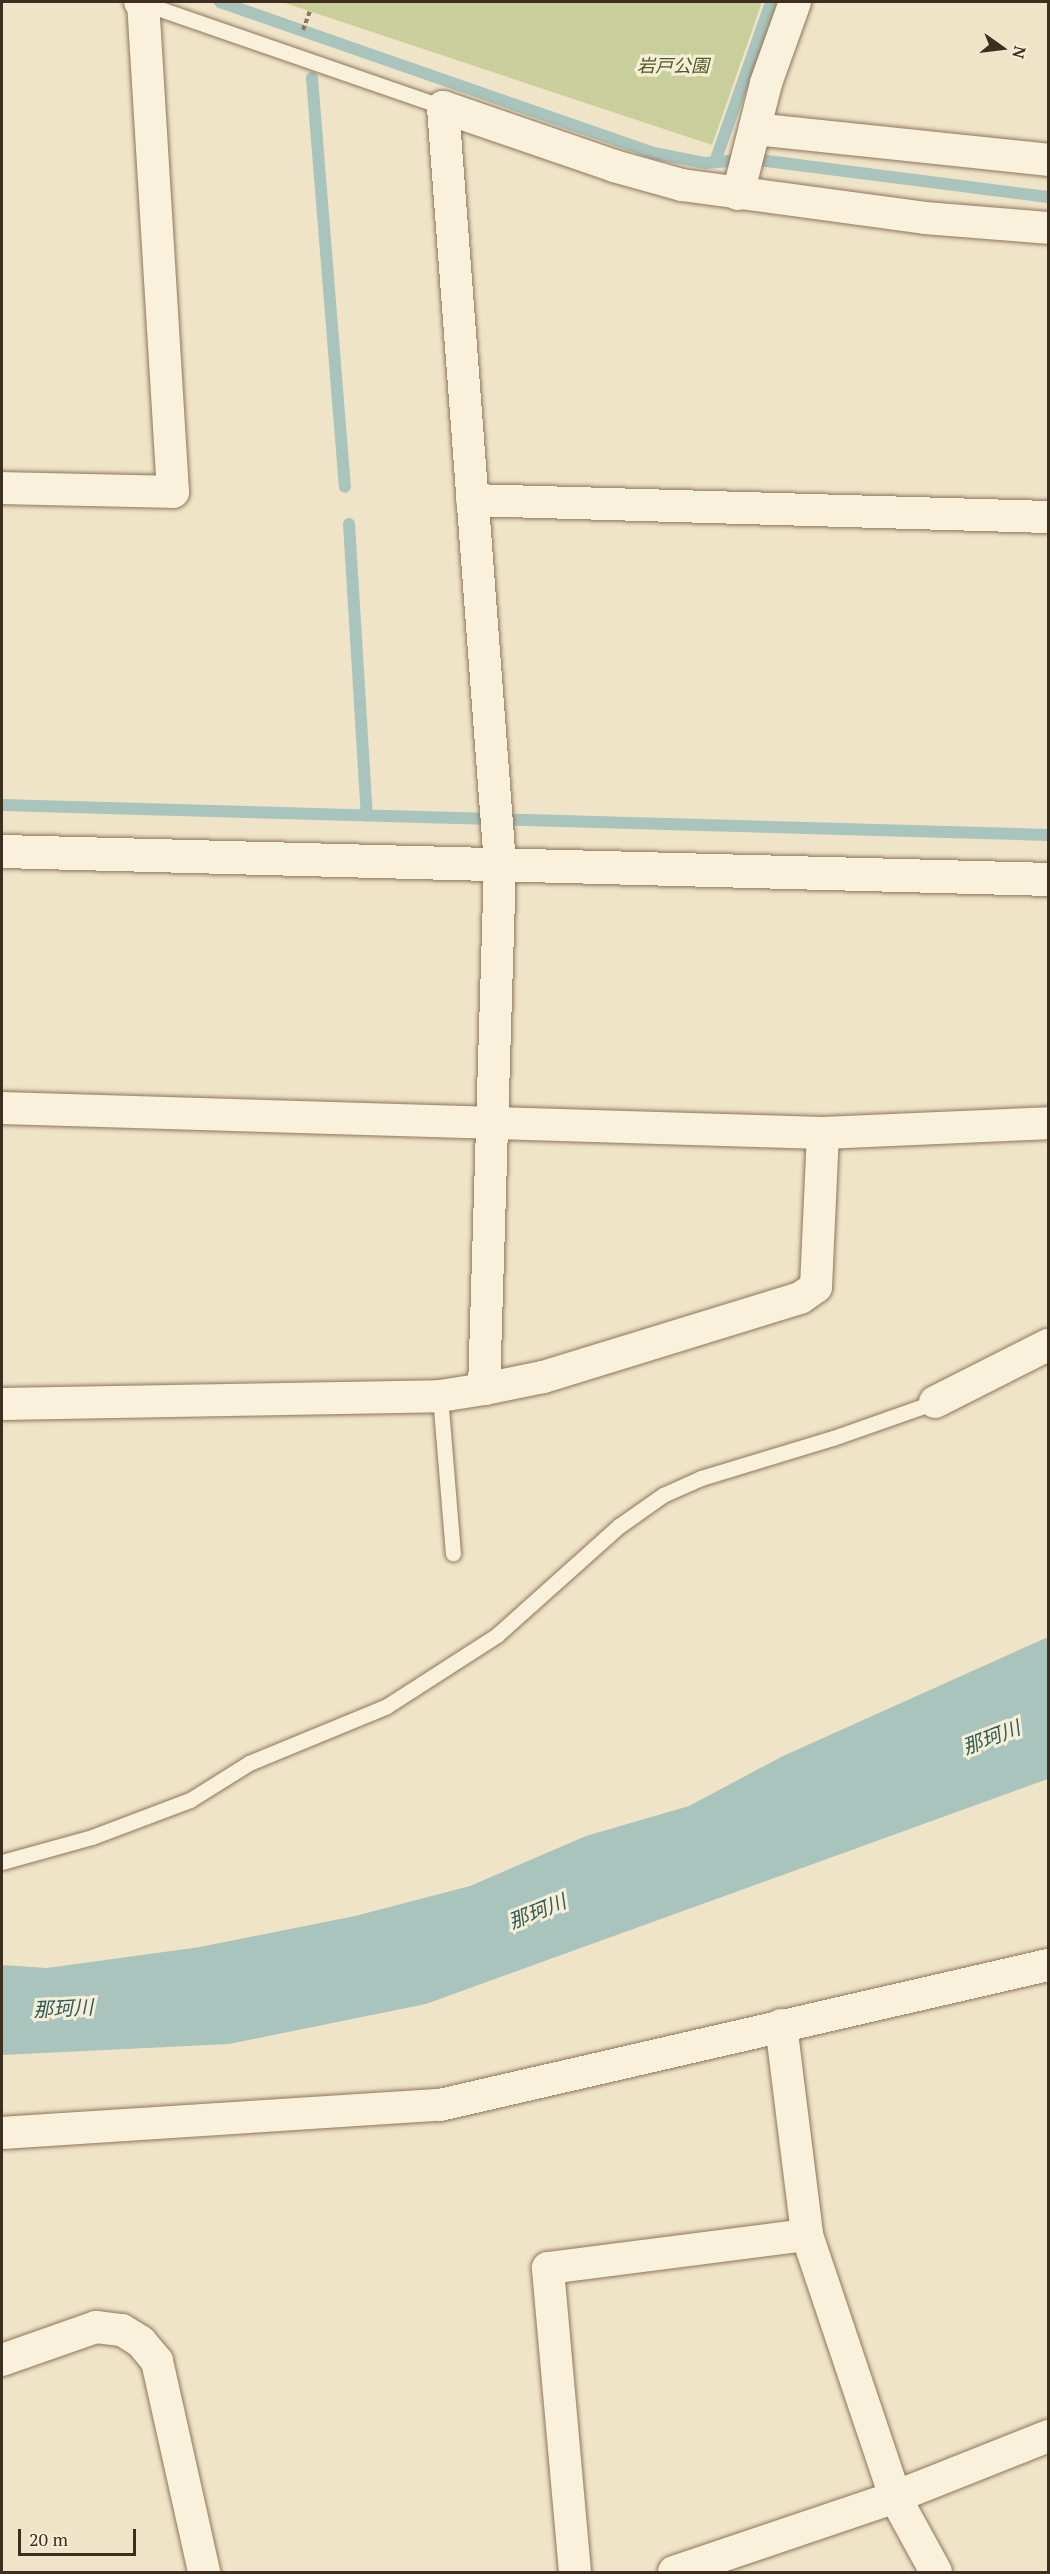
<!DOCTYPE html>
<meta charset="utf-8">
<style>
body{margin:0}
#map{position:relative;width:1050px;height:2574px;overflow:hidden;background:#f0e4c8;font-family:"PT Serif","Noto Sans JP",serif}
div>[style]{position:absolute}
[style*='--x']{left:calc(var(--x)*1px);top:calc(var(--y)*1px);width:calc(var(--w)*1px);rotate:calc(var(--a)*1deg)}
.green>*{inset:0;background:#c9cf9b}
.water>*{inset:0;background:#a9c4bc}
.stream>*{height:12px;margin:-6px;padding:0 6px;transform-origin:6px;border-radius:6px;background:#a9c4bc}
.path>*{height:4px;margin-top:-2px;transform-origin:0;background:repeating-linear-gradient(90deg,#8d765c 0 4.5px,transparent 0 7.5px)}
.roads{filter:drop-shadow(0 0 2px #8d765c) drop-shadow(0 0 2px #8d765c)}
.lane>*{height:15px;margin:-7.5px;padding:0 7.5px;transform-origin:7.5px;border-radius:7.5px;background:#faf1dc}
.street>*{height:32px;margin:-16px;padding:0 16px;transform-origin:16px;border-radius:16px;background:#faf1dc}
.secondary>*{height:33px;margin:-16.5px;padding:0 16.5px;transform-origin:16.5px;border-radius:16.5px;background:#faf1dc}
span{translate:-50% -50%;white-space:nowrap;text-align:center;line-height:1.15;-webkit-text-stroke:6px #f7eed8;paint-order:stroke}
.park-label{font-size:18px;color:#4d5a26;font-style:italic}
.water-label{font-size:20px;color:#2f5d5a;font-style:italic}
.frame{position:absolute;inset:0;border:3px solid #3d2e20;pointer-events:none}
.north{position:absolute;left:972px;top:18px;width:60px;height:60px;-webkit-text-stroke:4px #f7eed8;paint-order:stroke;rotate:104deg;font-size:16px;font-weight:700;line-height:24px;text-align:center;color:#3d2e20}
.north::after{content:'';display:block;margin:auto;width:21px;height:27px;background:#3d2e20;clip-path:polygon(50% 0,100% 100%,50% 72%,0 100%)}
.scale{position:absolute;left:18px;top:2529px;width:118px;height:27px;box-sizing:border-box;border:3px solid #3d2e20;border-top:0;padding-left:8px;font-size:18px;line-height:21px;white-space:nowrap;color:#3d2e20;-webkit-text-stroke:4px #f7eed8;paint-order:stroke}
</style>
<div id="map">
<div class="green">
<i style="clip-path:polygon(282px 2px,762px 2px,712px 145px)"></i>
</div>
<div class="water">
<i style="clip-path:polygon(1048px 1637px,1048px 1779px,426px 2004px,229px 2044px,2px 2055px,2px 1965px,47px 1968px,200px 1947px,355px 1916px,470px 1886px,586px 1836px,689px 1806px,783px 1756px)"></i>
</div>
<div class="stream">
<i style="--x:220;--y:2;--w:459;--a:19.2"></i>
<i style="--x:653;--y:153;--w:54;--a:10.7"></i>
<i style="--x:706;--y:163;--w:45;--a:-5.1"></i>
<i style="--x:751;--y:159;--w:299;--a:7.3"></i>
<i style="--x:312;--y:78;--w:410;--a:85.4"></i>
<i style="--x:715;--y:162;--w:170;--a:-70.7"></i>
<i style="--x:349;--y:524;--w:292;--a:86.5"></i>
<i style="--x:2;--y:805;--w:1046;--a:1.64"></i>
</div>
<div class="path">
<i style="--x:303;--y:30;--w:20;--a:-70"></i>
</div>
<div class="roads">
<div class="lane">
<i style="--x:143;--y:3;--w:318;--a:19.1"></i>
<i style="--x:440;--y:1396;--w:158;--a:85.3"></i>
<i style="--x:2;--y:1862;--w:93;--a:-15.5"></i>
<i style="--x:92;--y:1837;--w:105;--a:-20.7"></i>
<i style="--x:190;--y:1800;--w:70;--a:-32.1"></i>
<i style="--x:249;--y:1763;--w:149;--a:-22.4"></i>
<i style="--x:387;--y:1706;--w:131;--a:-32.8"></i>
<i style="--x:497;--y:1635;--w:164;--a:-41.8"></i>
<i style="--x:619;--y:1526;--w:54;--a:-35.2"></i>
<i style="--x:663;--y:1495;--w:42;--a:-24.1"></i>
<i style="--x:701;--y:1478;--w:138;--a:-16.9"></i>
<i style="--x:833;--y:1438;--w:108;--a:-19.4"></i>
</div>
<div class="street">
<i style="--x:755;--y:129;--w:295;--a:6"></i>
<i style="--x:738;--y:194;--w:114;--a:-75.8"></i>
<i style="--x:766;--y:83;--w:86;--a:-70.3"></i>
<i style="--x:2;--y:488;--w:171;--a:1.3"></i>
<i style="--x:173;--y:492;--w:490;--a:-93.5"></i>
<i style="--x:143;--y:3;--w:3;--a:-162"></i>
<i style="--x:472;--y:500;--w:576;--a:1.69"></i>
<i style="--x:2;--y:1108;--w:821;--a:1.74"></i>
<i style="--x:823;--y:1133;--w:225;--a:-2.5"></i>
<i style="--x:823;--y:1133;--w:154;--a:92.6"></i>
<i style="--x:816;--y:1287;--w:19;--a:145"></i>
<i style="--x:800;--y:1298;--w:269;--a:162.9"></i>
<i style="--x:543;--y:1377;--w:60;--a:168.5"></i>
<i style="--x:484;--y:1389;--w:525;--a:-88.25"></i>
<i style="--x:500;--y:864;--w:759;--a:-94.31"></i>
<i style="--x:443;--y:107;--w:181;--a:19"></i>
<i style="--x:614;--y:166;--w:71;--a:15.6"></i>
<i style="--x:682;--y:185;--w:245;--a:7.7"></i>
<i style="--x:925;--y:218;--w:123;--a:4.6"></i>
<i style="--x:935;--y:1402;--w:127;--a:-26.8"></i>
<i style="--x:2;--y:1404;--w:438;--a:-1"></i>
<i style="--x:440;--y:1396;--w:45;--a:-9"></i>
<i style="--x:781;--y:2025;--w:212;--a:82.9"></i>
<i style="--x:807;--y:2235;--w:276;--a:71.4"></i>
<i style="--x:895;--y:2497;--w:85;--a:61.3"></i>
<i style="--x:2;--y:2133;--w:439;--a:-3.7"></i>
<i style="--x:440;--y:2105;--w:624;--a:-12.97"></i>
<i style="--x:2;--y:2360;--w:100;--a:-19.3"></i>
<i style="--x:96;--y:2327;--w:26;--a:7"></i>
<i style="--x:122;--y:2330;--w:22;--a:32"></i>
<i style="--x:141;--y:2342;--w:25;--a:50"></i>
<i style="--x:157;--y:2361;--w:216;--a:77.4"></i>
<i style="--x:575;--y:2572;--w:305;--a:-95.1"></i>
<i style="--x:548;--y:2268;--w:261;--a:-7.3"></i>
<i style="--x:674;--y:2572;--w:233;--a:-18.7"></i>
<i style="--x:895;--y:2497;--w:165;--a:-21.7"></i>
</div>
<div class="secondary">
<i style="--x:2;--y:851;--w:1046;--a:1.53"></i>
</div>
</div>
<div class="park-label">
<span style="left:673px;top:65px">岩戸公園</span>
</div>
<div class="water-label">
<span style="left:991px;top:1737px;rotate:-21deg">那珂川</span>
<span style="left:537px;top:1911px;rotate:-22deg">那珂川</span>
<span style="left:63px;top:2008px;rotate:-3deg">那珂川</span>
</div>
<div class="frame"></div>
<div class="north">N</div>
<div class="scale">20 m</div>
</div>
